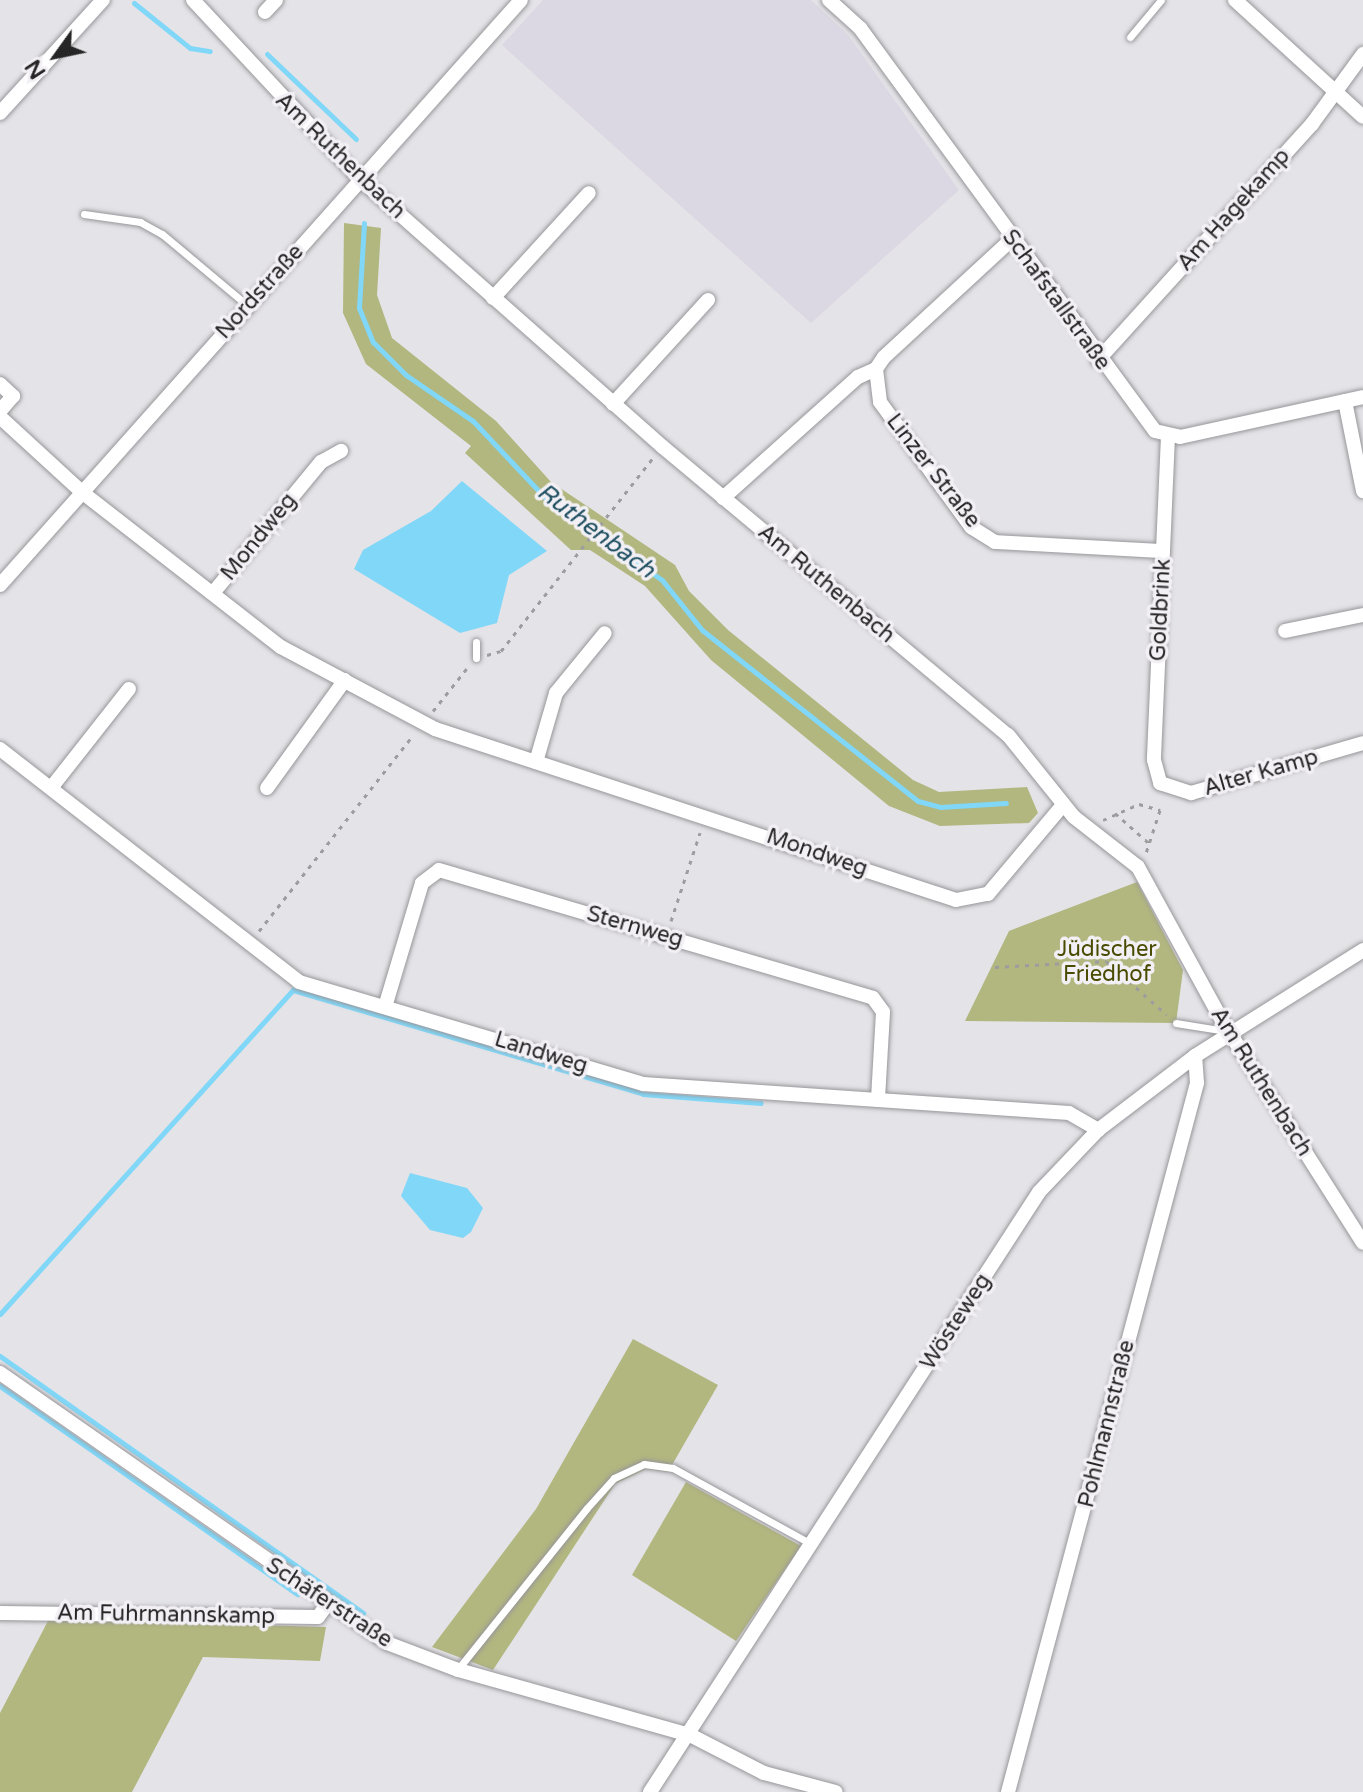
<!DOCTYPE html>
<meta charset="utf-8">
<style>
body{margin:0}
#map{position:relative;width:1363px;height:1792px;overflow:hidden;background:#e4e3e7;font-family:"Varela Round",sans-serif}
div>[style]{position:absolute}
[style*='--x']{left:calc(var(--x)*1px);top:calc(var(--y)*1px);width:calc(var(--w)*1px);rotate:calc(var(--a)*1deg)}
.built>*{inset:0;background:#dbd7e3}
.green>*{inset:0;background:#b2b67f}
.water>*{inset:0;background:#81d7f8}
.stream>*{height:5px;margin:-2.5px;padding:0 2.5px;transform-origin:2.5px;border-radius:2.5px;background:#81d7f8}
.path>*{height:3px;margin-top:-1.5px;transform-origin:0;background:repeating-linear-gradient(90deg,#9d9c9f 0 4px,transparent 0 10px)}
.roads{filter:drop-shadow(0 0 2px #97969a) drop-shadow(0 0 2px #97969a)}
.service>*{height:7px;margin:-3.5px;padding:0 3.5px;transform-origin:3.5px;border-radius:3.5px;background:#fff}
.minor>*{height:14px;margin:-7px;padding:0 7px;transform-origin:7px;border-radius:7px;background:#fff}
span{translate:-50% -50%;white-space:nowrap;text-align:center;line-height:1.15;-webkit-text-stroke:7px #f2f0f5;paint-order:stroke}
.street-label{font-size:22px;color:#262627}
.park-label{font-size:22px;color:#494b00}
.water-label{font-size:24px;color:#1c4d5f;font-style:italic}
.north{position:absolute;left:16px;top:16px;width:80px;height:80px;-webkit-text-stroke:6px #f2f0f5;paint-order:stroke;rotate:237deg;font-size:22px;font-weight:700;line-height:32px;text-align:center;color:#262627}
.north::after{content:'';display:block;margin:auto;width:28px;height:36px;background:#262627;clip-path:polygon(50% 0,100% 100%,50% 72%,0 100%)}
</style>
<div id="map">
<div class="built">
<i style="clip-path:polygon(543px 0,811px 0,848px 35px,959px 190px,811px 323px,502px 45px)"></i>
</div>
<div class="green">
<i style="clip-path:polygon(344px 223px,381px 228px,377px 295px,392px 338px,496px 421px,551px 482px,675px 565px,689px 591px,728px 630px,913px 780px,939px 792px,1027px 787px,1038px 813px,1029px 823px,940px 826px,889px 806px,711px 660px,645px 586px,590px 550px,571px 550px,465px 453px,471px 446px,366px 364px,343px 313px)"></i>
<i style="clip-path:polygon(1137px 882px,1183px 970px,1176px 1023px,965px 1021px,1009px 931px)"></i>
<i style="clip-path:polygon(633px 1339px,718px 1385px,668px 1472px,646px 1469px,615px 1484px,493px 1670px,432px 1647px,536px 1509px)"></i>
<i style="clip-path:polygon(686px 1482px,801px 1546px,736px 1641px,632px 1575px)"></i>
<i style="clip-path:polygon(49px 1619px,326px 1627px,320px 1661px,203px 1657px,132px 1792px,0 1792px,0 1713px)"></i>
</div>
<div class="water">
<i style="clip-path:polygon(462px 481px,547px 551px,509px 575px,497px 623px,460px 633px,354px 569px,363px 550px,431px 511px)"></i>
<i style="clip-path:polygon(410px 1173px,467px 1188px,483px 1208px,471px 1232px,463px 1238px,430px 1230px,401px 1196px)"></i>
</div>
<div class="stream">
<i style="--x:134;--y:3;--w:72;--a:38.8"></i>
<i style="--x:190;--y:48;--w:20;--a:9"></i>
<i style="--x:267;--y:54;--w:123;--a:43.7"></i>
<i style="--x:364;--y:223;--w:85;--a:93.4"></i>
<i style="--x:359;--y:308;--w:37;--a:68"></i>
<i style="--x:373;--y:342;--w:47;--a:45"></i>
<i style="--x:406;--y:375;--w:81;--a:34.5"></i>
<i style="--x:473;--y:421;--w:112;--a:46.8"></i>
<i style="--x:550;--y:503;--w:136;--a:34.5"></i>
<i style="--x:662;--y:580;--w:64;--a:51.3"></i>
<i style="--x:702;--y:630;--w:275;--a:38.4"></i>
<i style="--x:918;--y:801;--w:23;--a:15"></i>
<i style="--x:940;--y:807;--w:66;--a:-3.5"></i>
<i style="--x:0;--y:1314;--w:437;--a:-47.9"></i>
<i style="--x:293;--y:990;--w:365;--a:16.5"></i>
<i style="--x:643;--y:1094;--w:118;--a:4.4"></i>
<i style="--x:0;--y:1356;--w:445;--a:35.3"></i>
<i style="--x:0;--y:1386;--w:363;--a:35"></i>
</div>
<div class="path">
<i style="--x:487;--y:655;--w:15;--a:-16"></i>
<i style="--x:501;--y:651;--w:246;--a:-51.8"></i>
<i style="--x:433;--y:711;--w:56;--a:-51.5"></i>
<i style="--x:1115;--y:813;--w:48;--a:41.6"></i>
<i style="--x:1103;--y:820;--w:39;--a:-24"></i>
<i style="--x:1139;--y:804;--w:22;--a:16"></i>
<i style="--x:1160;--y:810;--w:45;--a:108"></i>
<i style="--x:671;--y:921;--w:93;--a:-71.8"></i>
<i style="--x:259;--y:931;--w:249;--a:-51.8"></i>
<i style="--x:995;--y:967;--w:111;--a:-3.1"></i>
<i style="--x:1106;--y:961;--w:81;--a:41.5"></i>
</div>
<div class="roads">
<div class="service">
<i style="--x:1130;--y:37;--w:48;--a:-50"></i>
<i style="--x:84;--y:214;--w:57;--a:8.1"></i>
<i style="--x:140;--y:222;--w:25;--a:29"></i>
<i style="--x:162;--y:234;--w:112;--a:39.9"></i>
<i style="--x:476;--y:658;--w:16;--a:-90"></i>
<i style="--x:1176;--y:1023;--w:51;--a:9.1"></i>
<i style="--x:458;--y:1669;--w:206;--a:-51.3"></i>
<i style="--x:587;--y:1508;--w:40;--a:-48"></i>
<i style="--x:614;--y:1478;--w:33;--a:-25"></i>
<i style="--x:644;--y:1464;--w:29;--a:8"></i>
<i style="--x:673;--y:1468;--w:158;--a:28.8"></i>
</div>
<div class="minor">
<i style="--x:193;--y:0;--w:246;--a:47"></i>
<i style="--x:361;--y:180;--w:403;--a:41.5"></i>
<i style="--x:663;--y:447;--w:449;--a:39.9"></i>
<i style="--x:1008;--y:735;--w:105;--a:51.2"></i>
<i style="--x:1074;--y:817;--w:81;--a:38"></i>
<i style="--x:1138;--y:867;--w:179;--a:61.3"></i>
<i style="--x:1224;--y:1024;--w:259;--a:57.6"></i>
<i style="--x:829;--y:0;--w:42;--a:42.1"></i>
<i style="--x:860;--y:28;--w:499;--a:53.8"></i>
<i style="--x:1155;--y:431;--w:26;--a:13"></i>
<i style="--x:1180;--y:437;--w:187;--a:-12.3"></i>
<i style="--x:1235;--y:0;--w:173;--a:42.4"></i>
<i style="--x:265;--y:12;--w:16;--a:-47"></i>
<i style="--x:0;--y:113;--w:153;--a:-47.7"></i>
<i style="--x:1012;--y:239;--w:174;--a:137.3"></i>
<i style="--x:884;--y:357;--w:14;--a:124"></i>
<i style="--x:876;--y:369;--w:33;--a:83"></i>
<i style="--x:880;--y:402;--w:155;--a:53.9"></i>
<i style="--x:971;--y:527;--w:28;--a:32"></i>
<i style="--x:995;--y:542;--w:168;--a:3.1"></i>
<i style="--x:493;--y:298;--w:142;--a:-47.6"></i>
<i style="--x:1098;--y:360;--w:319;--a:-47.8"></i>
<i style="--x:1312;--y:124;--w:87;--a:-53.9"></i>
<i style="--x:0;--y:384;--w:18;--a:43"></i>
<i style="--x:13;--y:396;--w:20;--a:131"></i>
<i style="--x:1345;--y:401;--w:92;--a:78.7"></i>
<i style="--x:613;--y:404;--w:141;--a:-47.6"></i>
<i style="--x:0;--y:417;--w:113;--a:42.5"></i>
<i style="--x:83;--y:493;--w:251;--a:37.9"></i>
<i style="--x:281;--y:647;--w:174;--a:28"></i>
<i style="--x:435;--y:729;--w:548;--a:18.17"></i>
<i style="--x:956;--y:900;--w:33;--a:-11"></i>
<i style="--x:988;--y:894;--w:116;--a:-49.9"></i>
<i style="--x:1168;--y:436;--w:324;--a:92.5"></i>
<i style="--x:1154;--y:760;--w:24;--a:75"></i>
<i style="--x:1160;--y:783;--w:33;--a:18"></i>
<i style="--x:1191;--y:793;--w:179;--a:-16.2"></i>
<i style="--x:723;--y:498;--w:181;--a:-41.9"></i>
<i style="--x:858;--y:377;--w:20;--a:-24"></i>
<i style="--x:0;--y:585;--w:783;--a:-48.31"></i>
<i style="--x:213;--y:593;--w:170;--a:-50.5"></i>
<i style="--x:321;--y:462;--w:23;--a:-29"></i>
<i style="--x:1285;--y:631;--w:80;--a:-11.6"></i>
<i style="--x:0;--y:749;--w:379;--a:37.9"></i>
<i style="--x:299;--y:982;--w:359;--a:16.5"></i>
<i style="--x:643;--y:1084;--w:427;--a:3.9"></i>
<i style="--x:1069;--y:1113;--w:34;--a:30"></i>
<i style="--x:536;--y:762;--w:72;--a:-73.8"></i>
<i style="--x:556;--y:693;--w:77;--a:-50.8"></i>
<i style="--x:51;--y:788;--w:126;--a:-51.8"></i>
<i style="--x:267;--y:788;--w:133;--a:-54.2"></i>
<i style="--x:385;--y:1007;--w:129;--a:-73.4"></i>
<i style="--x:422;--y:883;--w:21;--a:-37"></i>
<i style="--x:439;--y:870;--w:452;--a:16.4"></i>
<i style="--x:873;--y:998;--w:17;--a:54"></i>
<i style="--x:883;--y:1012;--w:88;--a:93.3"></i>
<i style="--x:0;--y:1373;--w:472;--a:34.9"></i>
<i style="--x:387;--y:1643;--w:76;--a:20.8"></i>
<i style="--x:458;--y:1670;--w:241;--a:15.7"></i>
<i style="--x:690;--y:1735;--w:83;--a:27.2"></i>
<i style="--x:764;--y:1773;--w:74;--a:14.8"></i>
<i style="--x:0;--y:1613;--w:318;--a:0.7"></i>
<i style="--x:318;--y:1617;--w:14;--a:-54"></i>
<i style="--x:650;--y:1792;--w:715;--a:-57.04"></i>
<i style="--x:1039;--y:1192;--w:86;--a:-46.4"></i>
<i style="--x:1098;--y:1130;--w:122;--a:-37.3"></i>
<i style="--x:1195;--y:1056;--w:199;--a:-32.2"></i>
<i style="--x:1008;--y:1792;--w:734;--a:-75.07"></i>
<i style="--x:1197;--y:1083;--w:27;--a:-94"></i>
</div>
</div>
<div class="street-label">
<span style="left:340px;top:156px;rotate:44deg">Am Ruthenbach</span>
<span style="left:1234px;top:210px;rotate:-48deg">Am Hagekamp</span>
<span style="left:260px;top:292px;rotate:-48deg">Nordstraße</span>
<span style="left:1056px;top:300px;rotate:54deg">Schafstallstraße</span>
<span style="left:933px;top:471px;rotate:52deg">Linzer Straße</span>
<span style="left:259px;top:537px;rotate:-51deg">Mondweg</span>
<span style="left:826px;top:584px;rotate:40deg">Am Ruthenbach</span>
<span style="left:1161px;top:610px;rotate:-87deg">Goldbrink</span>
<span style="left:1261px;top:773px;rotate:-16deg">Alter Kamp</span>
<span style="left:817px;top:853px;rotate:19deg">Mondweg</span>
<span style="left:635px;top:927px;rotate:16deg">Sternweg</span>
<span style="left:541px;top:1053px;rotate:17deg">Landweg</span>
<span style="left:1261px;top:1082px;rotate:58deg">Am Ruthenbach</span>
<span style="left:956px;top:1322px;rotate:-57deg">Wösteweg</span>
<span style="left:1107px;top:1424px;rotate:-76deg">Pohlmannstraße</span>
<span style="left:329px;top:1603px;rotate:33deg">Schäferstraße</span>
<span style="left:166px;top:1615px;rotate:1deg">Am Fuhrmannskamp</span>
</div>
<div class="park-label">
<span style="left:1107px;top:962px">Jüdischer<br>Friedhof</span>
</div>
<div class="water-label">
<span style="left:596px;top:531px;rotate:37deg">Ruthenbach</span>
</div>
<div class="north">N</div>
</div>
